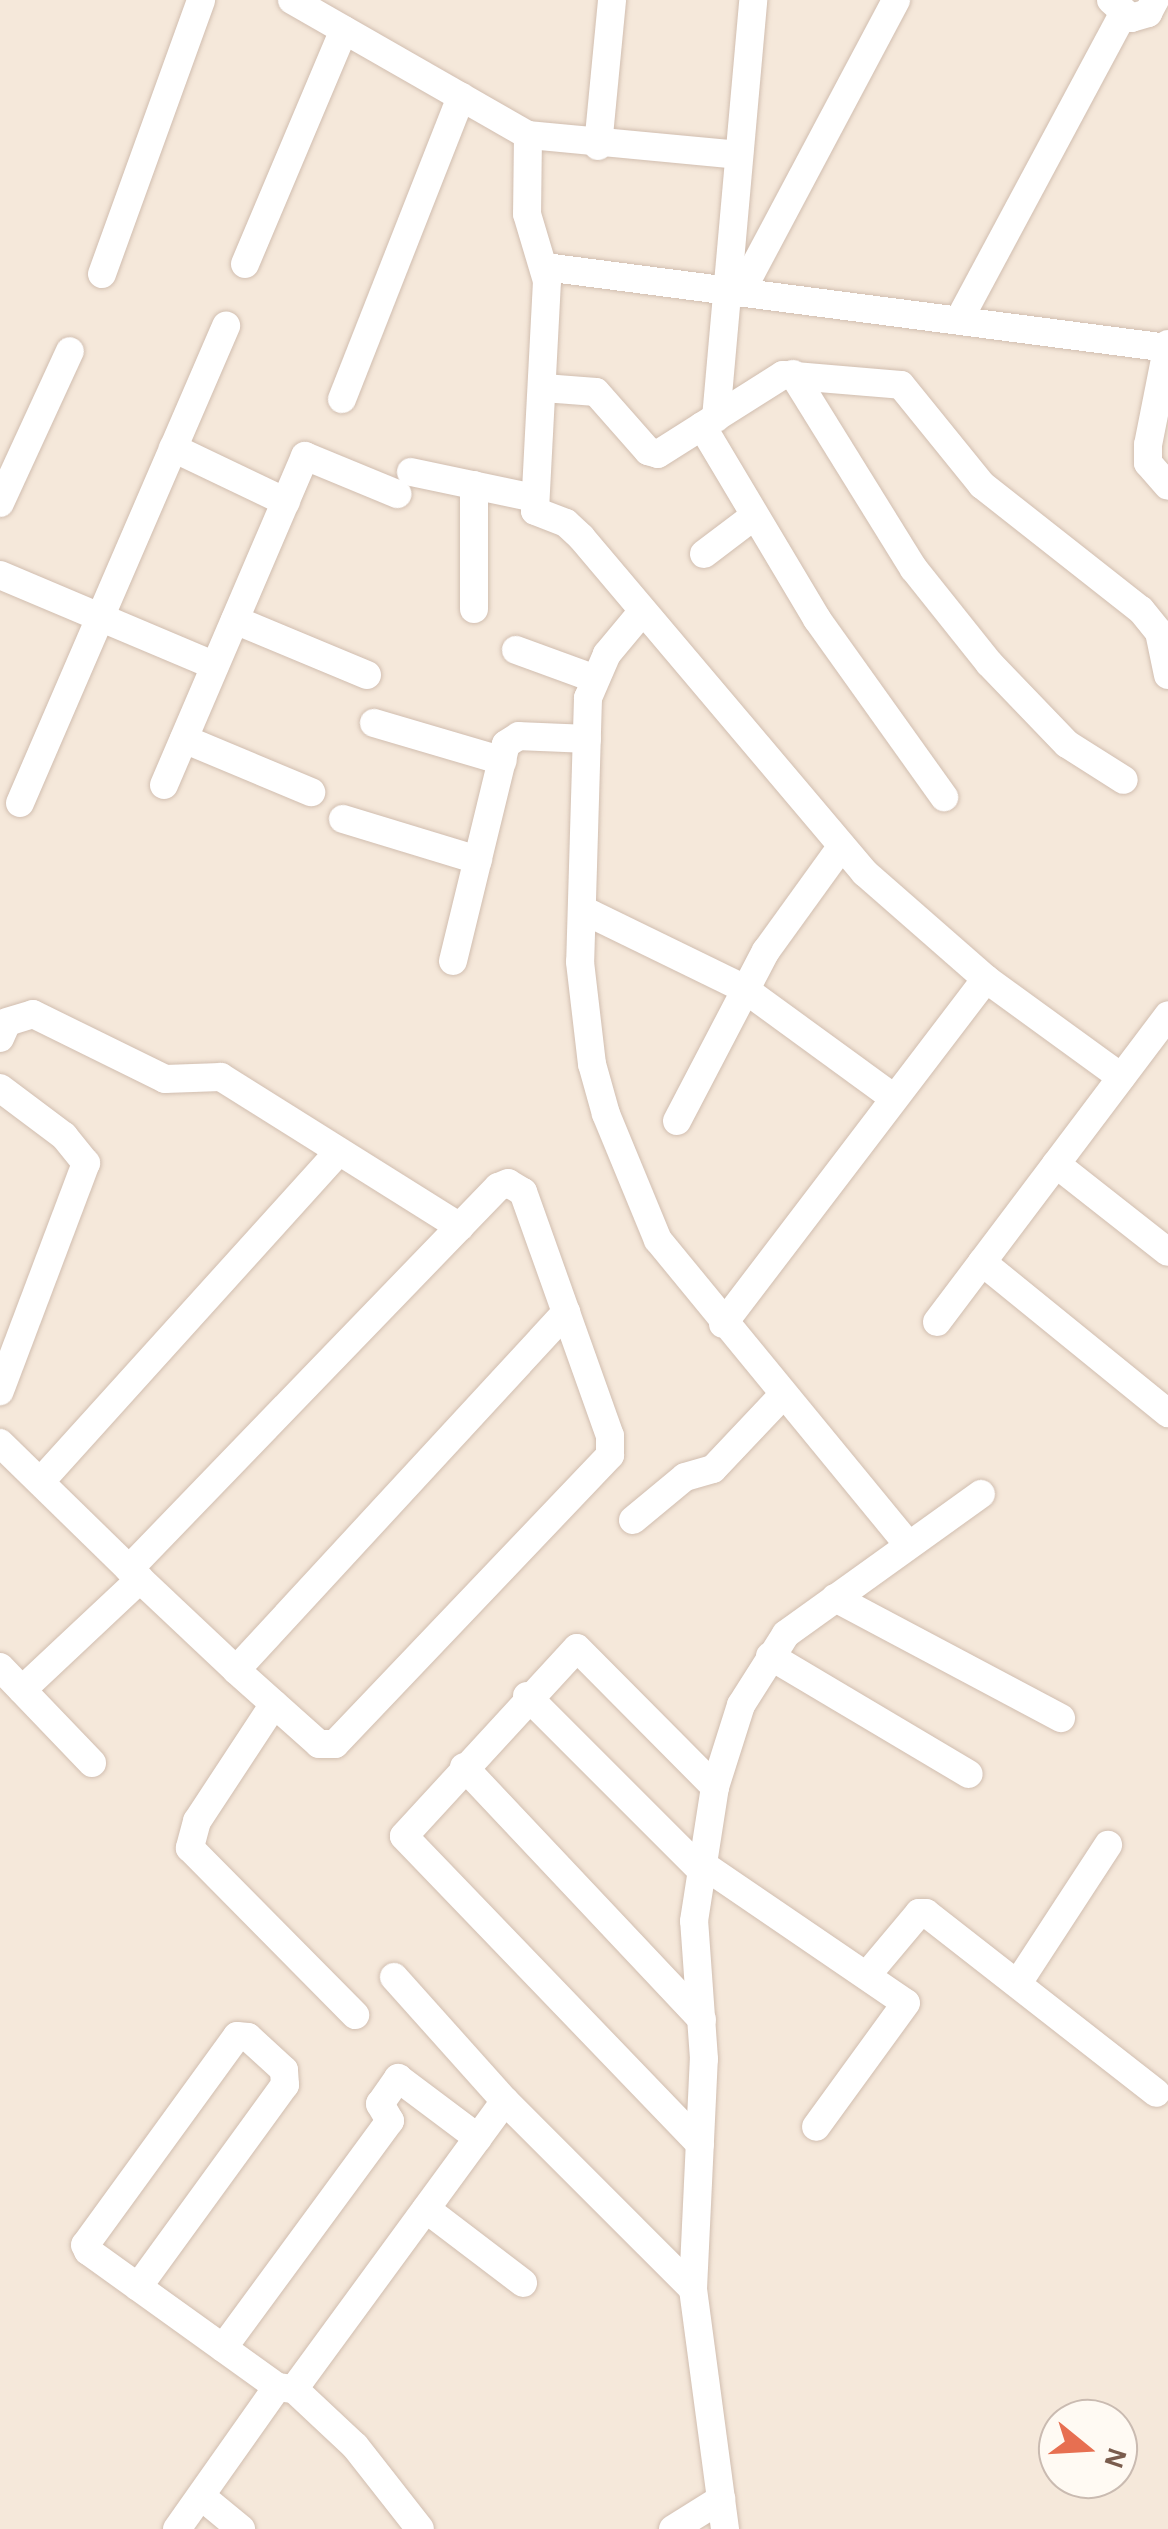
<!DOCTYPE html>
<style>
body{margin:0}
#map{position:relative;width:1168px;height:2529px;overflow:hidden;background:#fdf6ec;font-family:"Alegreya Sans",sans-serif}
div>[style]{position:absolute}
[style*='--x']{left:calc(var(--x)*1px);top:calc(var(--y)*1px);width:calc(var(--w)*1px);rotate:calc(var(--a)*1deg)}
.residential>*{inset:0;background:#f5e8da}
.roads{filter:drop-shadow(0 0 2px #d1beb0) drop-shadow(0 0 2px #d1beb0)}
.minor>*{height:28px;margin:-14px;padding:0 14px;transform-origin:14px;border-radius:14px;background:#fff}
span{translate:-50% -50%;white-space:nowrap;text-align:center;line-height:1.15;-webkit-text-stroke:9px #fffaf3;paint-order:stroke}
.north{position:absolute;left:1038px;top:2399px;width:100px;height:100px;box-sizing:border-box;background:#fffaf3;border:2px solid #cabbb1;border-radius:50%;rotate:108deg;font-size:28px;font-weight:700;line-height:40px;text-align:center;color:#7a5c4d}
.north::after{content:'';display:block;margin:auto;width:35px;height:45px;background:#e76f51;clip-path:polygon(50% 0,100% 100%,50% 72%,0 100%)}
</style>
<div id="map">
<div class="residential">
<i style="clip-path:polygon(evenodd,0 0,1168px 0,1168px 2529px,0 2529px,0 0,1058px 2419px,1118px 2419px,1118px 2479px,1058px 2479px,1058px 2419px)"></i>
</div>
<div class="roads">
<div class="minor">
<i style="--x:292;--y:0;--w:272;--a:29.8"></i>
<i style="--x:528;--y:135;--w:212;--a:5.4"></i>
<i style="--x:1111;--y:0;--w:27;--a:42"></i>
<i style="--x:1131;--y:18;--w:18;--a:-16"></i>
<i style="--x:1148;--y:13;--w:15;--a:-62"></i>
<i style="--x:528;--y:135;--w:79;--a:90.7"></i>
<i style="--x:527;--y:214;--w:70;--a:73.4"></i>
<i style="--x:547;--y:281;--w:230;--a:93"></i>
<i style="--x:535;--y:511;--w:33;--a:21"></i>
<i style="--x:566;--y:523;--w:21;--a:43"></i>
<i style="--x:581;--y:537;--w:440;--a:49.8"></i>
<i style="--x:865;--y:873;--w:161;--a:41.2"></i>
<i style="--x:986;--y:979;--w:167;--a:36"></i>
<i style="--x:598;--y:146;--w:147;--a:-84.5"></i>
<i style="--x:245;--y:264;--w:254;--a:-67.1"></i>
<i style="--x:545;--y:267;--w:628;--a:7.41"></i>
<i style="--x:102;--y:274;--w:291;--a:-70.1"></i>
<i style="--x:742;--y:290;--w:328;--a:-62"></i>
<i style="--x:959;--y:320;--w:345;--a:-61.8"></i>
<i style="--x:1168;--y:344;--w:103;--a:101.2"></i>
<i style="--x:1148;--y:445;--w:18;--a:90"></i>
<i style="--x:1148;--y:463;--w:30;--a:49"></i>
<i style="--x:793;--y:374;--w:229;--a:58.2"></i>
<i style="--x:914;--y:569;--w:120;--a:51.4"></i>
<i style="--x:989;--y:663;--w:112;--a:46.1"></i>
<i style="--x:1067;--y:744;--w:67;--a:32.3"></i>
<i style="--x:544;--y:388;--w:52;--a:4.4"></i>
<i style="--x:596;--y:392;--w:79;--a:48.6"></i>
<i style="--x:648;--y:451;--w:10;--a:17"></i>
<i style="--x:658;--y:454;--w:148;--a:-32.3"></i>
<i style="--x:783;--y:375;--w:118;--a:4.8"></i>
<i style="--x:901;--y:385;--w:129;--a:51"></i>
<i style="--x:982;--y:485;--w:202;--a:38.2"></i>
<i style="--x:1141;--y:610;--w:28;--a:51"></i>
<i style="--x:1159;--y:632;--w:44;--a:78.2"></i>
<i style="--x:342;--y:399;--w:325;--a:-68.5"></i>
<i style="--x:716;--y:418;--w:420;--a:-84.9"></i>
<i style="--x:702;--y:426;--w:225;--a:59.2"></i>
<i style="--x:817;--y:619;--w:219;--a:54.5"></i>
<i style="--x:173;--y:448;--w:125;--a:25.5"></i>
<i style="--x:411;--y:472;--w:126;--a:11.9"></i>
<i style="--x:0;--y:503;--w:167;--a:-65.3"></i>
<i style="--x:704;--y:554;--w:61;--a:-37.1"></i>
<i style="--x:0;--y:575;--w:233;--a:22.9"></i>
<i style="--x:474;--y:609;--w:124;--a:-90"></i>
<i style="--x:642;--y:612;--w:55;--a:129.8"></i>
<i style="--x:607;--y:654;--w:48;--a:113.4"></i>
<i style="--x:588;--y:698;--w:264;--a:91.7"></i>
<i style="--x:580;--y:962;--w:103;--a:83.3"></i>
<i style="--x:592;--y:1064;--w:52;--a:74.4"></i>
<i style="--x:606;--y:1114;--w:136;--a:67.6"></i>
<i style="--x:658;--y:1240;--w:394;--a:50.6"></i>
<i style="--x:235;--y:620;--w:143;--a:22.6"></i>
<i style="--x:516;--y:650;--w:82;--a:20"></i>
<i style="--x:374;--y:723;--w:134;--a:16.4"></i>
<i style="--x:184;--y:739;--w:138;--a:22.7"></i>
<i style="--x:164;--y:785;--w:358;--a:-66.8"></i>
<i style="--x:305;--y:456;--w:100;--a:22.4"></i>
<i style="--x:20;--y:803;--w:520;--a:-66.64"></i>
<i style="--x:343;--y:819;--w:141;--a:16.9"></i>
<i style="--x:583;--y:910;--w:178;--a:26"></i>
<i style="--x:743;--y:988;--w:187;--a:36.1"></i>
<i style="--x:453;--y:961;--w:223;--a:-76.3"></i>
<i style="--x:506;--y:744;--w:15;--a:-32"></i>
<i style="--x:519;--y:736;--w:68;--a:2.5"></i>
<i style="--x:0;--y:1038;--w:17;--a:-66"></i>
<i style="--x:7;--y:1022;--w:27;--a:-17"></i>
<i style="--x:33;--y:1014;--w:147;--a:26.2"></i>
<i style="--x:165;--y:1079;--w:56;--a:-2"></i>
<i style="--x:221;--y:1077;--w:282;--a:32.1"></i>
<i style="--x:0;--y:1088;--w:80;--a:36.9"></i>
<i style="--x:64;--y:1136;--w:35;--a:51"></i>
<i style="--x:86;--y:1163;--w:244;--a:110.7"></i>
<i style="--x:677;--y:1121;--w:192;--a:-62.4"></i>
<i style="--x:766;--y:951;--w:128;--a:-54.2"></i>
<i style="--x:1056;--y:1164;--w:142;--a:38.2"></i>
<i style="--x:982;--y:1262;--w:240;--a:39.1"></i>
<i style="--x:937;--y:1322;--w:384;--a:-53"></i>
<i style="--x:723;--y:1324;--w:434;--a:-52.7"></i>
<i style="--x:0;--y:1443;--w:180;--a:44.3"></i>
<i style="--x:129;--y:1569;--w:147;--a:43.3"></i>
<i style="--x:236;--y:1670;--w:111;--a:41.7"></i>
<i style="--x:319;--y:1744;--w:16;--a:0"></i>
<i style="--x:335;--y:1744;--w:399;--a:-46.4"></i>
<i style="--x:610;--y:1455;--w:19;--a:-90"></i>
<i style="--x:610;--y:1436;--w:259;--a:-109.6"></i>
<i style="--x:523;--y:1192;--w:17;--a:-149"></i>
<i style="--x:508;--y:1183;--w:11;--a:158"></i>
<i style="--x:498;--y:1187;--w:531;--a:134.01"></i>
<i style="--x:41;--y:1481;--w:440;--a:-47.9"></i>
<i style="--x:633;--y:1520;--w:67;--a:-39.6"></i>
<i style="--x:685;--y:1477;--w:29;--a:-16"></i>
<i style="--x:713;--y:1469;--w:102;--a:-46.6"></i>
<i style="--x:835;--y:1598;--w:256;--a:28"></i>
<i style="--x:770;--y:1656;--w:231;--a:30.7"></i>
<i style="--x:0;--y:1667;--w:133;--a:46.2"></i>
<i style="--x:236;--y:1670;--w:487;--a:-47.3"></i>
<i style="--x:22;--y:1690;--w:162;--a:-43.2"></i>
<i style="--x:527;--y:1696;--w:245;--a:45"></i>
<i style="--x:274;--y:1704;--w:140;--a:123.3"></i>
<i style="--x:197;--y:1821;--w:28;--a:105"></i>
<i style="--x:190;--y:1848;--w:235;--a:45.3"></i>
<i style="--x:464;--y:1767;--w:347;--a:46.7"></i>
<i style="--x:699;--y:1862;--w:250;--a:34.3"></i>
<i style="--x:906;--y:2003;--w:153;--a:126"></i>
<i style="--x:867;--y:1975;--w:81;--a:-50"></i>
<i style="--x:919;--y:1913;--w:7;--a:0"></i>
<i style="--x:926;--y:1913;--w:292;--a:38"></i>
<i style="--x:394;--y:1977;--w:166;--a:48.2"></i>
<i style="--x:505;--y:2101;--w:266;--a:45"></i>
<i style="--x:1018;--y:1983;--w:165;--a:-56.9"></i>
<i style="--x:700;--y:2144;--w:427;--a:-133.9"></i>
<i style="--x:404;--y:1836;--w:255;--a:-47.4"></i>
<i style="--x:577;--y:1648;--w:196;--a:45.2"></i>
<i style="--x:426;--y:2209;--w:122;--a:37.3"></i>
<i style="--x:138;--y:2287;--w:250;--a:-54"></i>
<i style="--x:285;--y:2085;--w:15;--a:-94"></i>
<i style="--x:284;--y:2070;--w:49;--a:-137.5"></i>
<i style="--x:248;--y:2037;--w:11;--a:-175"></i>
<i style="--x:237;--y:2036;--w:258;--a:126"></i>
<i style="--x:85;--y:2245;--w:7;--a:63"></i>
<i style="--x:88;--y:2251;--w:233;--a:35.7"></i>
<i style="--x:277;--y:2387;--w:17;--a:7"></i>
<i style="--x:294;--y:2389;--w:83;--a:43.1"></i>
<i style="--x:355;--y:2446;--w:105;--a:51.9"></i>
<i style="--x:223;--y:2348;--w:282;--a:-53.7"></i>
<i style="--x:390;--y:2121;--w:20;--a:-120"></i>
<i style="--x:380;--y:2104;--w:32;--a:-55"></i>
<i style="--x:398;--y:2078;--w:100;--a:36.9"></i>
<i style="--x:294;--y:2389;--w:357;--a:-53.8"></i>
<i style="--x:201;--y:2496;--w:52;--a:39.5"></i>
<i style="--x:177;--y:2529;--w:174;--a:-54.8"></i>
<i style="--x:673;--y:2529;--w:57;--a:-32"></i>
<i style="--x:725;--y:2529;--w:242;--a:-97.6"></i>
<i style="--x:693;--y:2289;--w:230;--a:-87.3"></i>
<i style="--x:704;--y:2059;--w:138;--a:-94.1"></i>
<i style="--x:694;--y:1921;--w:136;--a:-81.1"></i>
<i style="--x:715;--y:1787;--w:86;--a:-72.4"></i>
<i style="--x:741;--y:1705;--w:84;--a:-57.6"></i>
<i style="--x:786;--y:1634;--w:240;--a:-35.7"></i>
</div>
</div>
<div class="north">N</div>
</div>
